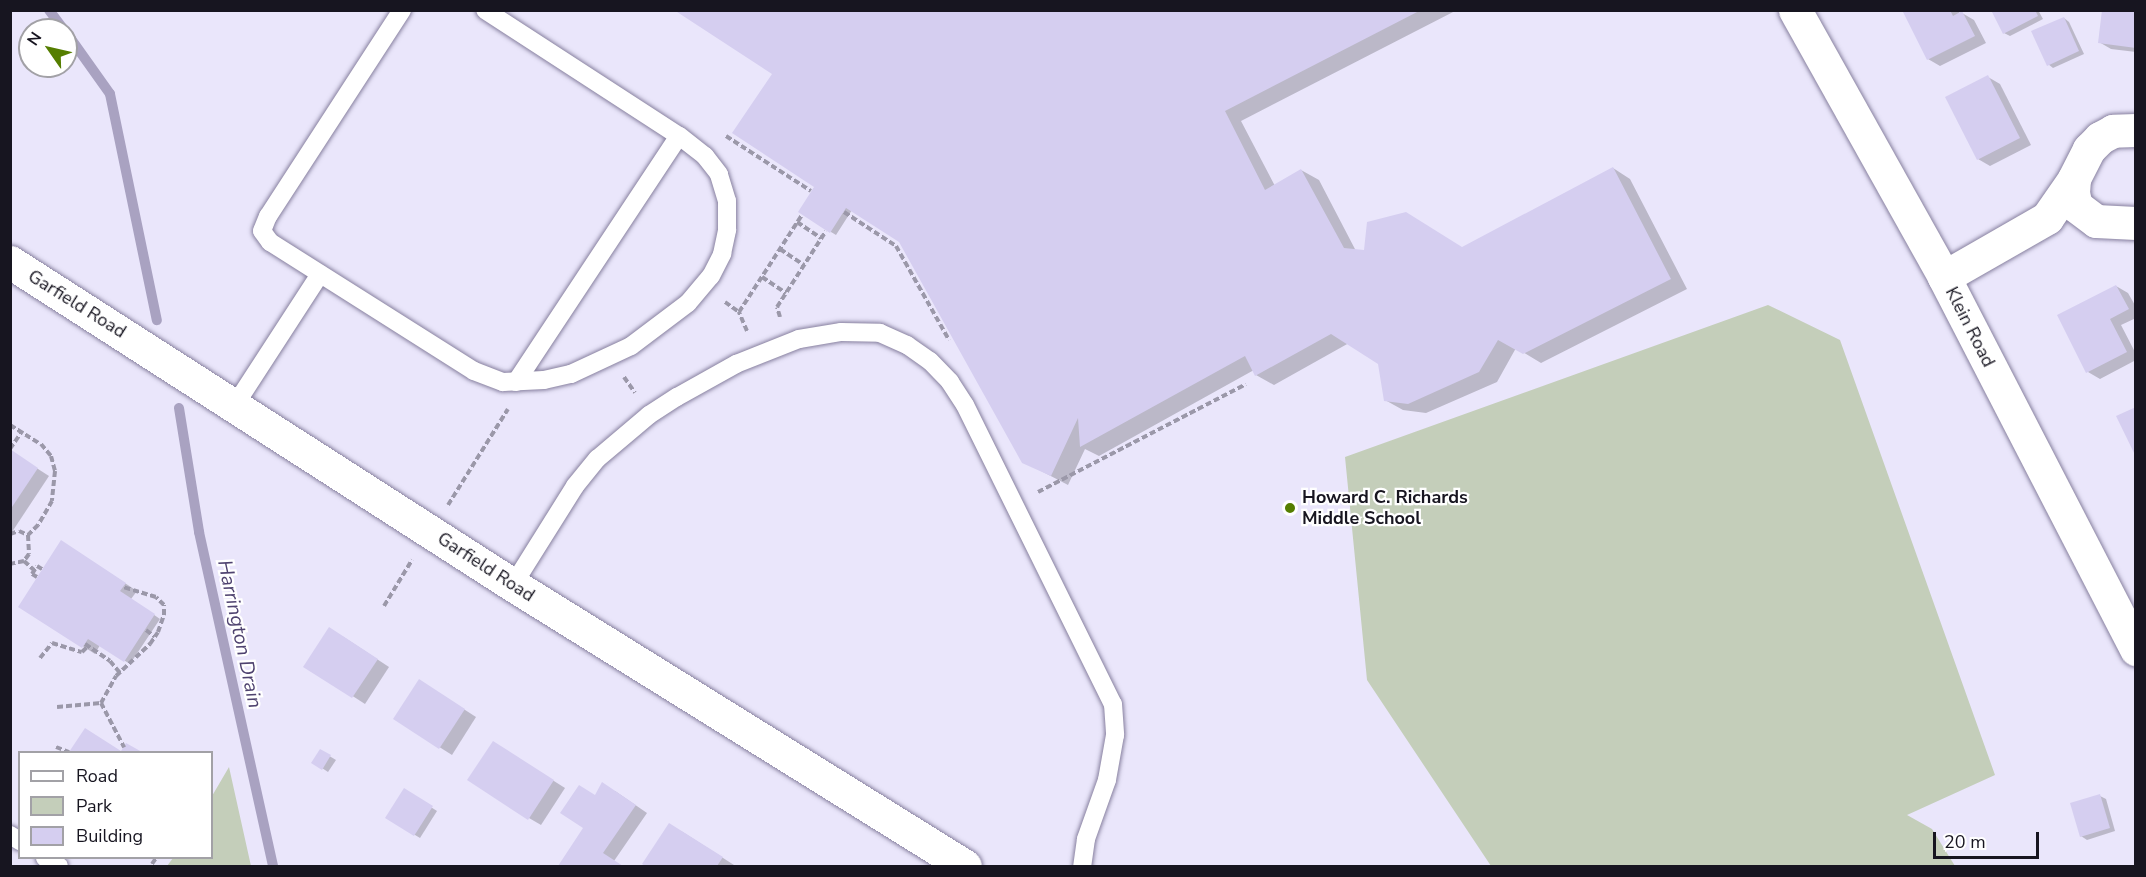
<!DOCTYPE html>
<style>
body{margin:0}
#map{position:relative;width:2146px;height:877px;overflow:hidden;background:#eae6fb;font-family:"Nunito Sans",sans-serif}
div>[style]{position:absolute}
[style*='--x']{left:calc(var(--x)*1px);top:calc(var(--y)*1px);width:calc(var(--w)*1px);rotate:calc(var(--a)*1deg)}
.green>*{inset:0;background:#c4ceba}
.shadow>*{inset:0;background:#0003}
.stream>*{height:10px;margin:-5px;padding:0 5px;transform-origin:5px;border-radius:5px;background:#a9a2c1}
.building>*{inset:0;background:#d5cef0}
.path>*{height:4px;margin-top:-2px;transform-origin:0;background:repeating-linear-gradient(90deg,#9b98a9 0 6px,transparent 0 9px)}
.roads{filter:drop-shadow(0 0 2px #87809f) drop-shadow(0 0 2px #87809f)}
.service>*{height:18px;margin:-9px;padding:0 9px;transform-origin:9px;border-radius:9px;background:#fff}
.minor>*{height:33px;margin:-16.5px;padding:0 16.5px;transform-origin:16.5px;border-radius:16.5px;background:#fff}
.secondary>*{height:33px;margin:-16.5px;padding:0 16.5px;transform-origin:16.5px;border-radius:16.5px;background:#fff}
.dots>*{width:16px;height:16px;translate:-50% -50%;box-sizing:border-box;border:3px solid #fff;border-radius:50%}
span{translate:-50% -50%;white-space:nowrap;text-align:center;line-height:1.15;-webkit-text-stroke:4.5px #fff;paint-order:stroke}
.street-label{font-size:18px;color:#171520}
.poi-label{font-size:18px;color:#171520;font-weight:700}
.left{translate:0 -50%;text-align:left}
.water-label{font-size:20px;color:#4e426f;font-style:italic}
.frame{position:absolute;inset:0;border:12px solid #171520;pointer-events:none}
.legend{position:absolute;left:18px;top:751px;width:195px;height:108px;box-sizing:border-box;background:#fff;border:2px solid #a2a1a6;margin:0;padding:8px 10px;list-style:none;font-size:18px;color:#171520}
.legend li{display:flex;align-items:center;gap:12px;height:30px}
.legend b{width:30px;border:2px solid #a2a1a6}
.north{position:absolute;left:18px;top:18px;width:60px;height:60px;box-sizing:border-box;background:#fff;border:2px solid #a2a1a6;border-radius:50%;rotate:304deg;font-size:16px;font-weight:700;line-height:24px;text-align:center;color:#171520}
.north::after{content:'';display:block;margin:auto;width:21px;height:27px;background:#557e00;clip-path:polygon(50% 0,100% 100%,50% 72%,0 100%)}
.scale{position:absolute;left:1933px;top:832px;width:106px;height:27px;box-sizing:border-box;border:3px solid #171520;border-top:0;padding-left:8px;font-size:18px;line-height:21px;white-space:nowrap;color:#171520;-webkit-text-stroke:4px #fff;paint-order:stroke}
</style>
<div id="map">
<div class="green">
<i style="clip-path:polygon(1768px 305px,1840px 340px,1995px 775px,1907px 815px,1932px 829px,1955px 866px,1491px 866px,1367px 680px,1345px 457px)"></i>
<i style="clip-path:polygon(229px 767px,251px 866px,167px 866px,173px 858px,212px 858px,212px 796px)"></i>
</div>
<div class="shadow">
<i style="clip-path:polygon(677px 10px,1457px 10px,1241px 121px,1275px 186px,1301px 170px,1319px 180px,1356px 251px,1463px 249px,1613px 168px,1630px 179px,1687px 289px,1541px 363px,1516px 348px,1497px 382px,1426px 413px,1403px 410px,1385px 400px,1380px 363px,1349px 343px,1274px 385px,1256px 375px,1254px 370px,1099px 456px,1085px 449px,1068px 485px,1024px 462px,900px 241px,852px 210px,836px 235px,831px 232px,774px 74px)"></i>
<i style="clip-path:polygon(1903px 10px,1958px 10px,1960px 14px,1962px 13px,1974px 20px,1986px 43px,1940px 66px,1928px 59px)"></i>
<i style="clip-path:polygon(1992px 10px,2038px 10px,2043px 19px,2010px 36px,2004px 33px)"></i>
<i style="clip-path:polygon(2136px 10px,2136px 52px,2111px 49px,2099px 42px)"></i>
<i style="clip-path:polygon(2064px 18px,2069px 22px,2084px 54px,2053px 68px,2048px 64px)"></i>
<i style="clip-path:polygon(1988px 77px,2000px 84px,2031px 145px,1990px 166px,1978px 159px)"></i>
<i style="clip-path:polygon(2116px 286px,2128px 293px,2136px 307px,2136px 318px,2121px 325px,2136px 354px,2136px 360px,2100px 379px,2088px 372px)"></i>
<i style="clip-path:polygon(10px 451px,49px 476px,10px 535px)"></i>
<i style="clip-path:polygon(73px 549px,137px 591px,131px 599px,160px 619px,130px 664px,100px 645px,95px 654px,20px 606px)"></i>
<i style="clip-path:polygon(342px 636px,389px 667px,365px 704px,306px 666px)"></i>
<i style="clip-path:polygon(431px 688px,476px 717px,452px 755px,395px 719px)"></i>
<i style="clip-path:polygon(86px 730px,91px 733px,121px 752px,71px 752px)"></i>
<i style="clip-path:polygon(505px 750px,565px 788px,541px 825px,529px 818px)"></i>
<i style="clip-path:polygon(321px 751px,336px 760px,328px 772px,313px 762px)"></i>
<i style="clip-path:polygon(404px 790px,437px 811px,420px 838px,387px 818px)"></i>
<i style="clip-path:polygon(615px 791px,647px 813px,614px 861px,622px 866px,560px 866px)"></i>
<i style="clip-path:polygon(2100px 796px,2106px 799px,2115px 831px,2087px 840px,2081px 836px)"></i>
<i style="clip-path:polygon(681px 831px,734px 865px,733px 866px,648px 866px,644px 864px)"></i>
</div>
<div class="stream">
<i style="--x:49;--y:10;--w:25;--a:53"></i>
<i style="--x:66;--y:32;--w:76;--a:54.6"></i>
<i style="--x:110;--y:94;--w:231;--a:78.3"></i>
<i style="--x:179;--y:408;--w:126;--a:80.8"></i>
<i style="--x:199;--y:532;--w:342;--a:77.5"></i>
</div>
<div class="building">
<i style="clip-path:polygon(674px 10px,1421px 10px,1225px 111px,1265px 190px,1301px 169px,1344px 248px,1364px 250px,1367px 222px,1406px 212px,1462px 247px,1613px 167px,1671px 279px,1523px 354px,1498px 340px,1479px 372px,1408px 404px,1384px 401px,1378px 364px,1331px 334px,1255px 376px,1245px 356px,1080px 447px,1078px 418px,1051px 476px,1022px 463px,899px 242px,846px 208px,830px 233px,798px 212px,814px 187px,732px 133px,772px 74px)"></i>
<i style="clip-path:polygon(1902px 10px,1950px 10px,1953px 16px,1962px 11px,1975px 36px,1927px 60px)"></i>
<i style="clip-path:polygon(1991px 10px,2035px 10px,2038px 16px,2003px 34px)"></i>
<i style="clip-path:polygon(2102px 10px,2136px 10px,2136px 48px,2098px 43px)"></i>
<i style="clip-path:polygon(2064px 17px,2079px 51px,2047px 66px,2031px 31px)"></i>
<i style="clip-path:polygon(1988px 75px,2020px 138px,1977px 160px,1945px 97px)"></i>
<i style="clip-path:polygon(2116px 285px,2129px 309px,2110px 319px,2127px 352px,2086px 373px,2057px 315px)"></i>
<i style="clip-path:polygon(2136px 407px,2136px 457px,2116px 416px)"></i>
<i style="clip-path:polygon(10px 449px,38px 468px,10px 510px)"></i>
<i style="clip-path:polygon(61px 540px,126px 583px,120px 591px,155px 614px,124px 662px,88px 639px,82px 648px,18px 607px)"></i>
<i style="clip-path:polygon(329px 627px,378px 659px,352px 698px,303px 667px)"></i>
<i style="clip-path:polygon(419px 679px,465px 709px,439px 749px,393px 719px)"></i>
<i style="clip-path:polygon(85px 728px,121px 751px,126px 743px,142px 752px,69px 752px)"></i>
<i style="clip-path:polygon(493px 741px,554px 780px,528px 820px,467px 780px)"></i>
<i style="clip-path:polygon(320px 749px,331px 755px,322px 770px,311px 763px)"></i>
<i style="clip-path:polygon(602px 782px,636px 805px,603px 853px,623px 866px,558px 866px,583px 828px,560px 813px,579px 785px,595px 795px)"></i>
<i style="clip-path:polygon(404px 788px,433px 806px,414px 836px,385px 818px)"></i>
<i style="clip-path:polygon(2100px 794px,2110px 828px,2080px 837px,2070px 803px)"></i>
<i style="clip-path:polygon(669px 823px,723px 857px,717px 866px,645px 866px,642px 864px)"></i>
</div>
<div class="path">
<i style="--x:726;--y:136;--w:101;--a:32.9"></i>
<i style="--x:844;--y:212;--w:62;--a:33.2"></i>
<i style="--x:896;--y:246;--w:108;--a:60.6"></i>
<i style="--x:797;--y:222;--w:29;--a:34"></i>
<i style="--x:780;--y:249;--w:29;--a:34"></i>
<i style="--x:762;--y:277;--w:29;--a:34"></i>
<i style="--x:725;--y:302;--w:17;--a:36"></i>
<i style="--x:780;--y:317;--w:10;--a:-107"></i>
<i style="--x:777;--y:307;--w:90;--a:-57.2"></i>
<i style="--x:747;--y:331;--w:21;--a:-113"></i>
<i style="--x:739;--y:312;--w:116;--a:-57"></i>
<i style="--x:624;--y:377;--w:19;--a:55"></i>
<i style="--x:10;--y:425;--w:36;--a:32"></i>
<i style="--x:41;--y:444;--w:16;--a:50"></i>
<i style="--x:51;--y:456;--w:16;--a:75"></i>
<i style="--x:55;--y:471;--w:30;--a:96"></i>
<i style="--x:52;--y:501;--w:28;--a:120"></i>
<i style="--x:38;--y:525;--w:14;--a:135"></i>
<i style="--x:10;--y:449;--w:22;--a:-56"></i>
<i style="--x:1038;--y:492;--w:234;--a:-27.4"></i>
<i style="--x:448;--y:505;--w:113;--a:-58"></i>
<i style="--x:10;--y:534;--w:9;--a:-18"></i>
<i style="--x:19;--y:531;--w:10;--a:24"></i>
<i style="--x:28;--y:535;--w:19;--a:87"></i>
<i style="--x:29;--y:554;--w:9;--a:126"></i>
<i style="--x:24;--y:561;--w:14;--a:168"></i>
<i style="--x:24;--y:561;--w:13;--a:42"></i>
<i style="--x:37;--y:577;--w:6;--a:-149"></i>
<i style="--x:32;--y:574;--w:9;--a:-58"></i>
<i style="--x:37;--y:566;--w:6;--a:31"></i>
<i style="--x:384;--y:606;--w:54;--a:-58.7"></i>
<i style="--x:146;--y:630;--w:11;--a:38"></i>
<i style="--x:85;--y:644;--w:30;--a:34"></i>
<i style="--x:110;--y:661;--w:16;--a:50"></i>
<i style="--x:40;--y:658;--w:19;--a:-51"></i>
<i style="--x:52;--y:643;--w:31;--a:17"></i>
<i style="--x:82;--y:652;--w:8;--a:-45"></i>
<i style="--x:101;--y:703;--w:31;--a:-61"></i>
<i style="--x:116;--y:676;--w:47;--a:-43.3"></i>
<i style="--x:150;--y:644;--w:14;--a:-56"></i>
<i style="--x:158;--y:632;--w:18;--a:-71"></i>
<i style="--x:164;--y:615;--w:10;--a:-90"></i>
<i style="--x:164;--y:605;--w:11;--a:-135"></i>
<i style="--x:156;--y:597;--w:34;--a:-163"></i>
<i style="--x:101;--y:703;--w:50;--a:62.4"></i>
<i style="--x:57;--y:707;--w:44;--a:-5.2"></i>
<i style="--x:56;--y:747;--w:14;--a:21"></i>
<i style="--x:152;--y:864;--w:7;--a:-56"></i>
</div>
<div class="roads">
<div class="service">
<i style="--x:402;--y:10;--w:246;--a:123"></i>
<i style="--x:268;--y:216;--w:16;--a:112"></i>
<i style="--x:262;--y:231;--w:14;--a:54"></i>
<i style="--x:270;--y:242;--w:241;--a:32.3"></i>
<i style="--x:474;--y:371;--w:31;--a:21"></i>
<i style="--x:503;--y:382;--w:41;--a:-2.8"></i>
<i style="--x:544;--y:380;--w:28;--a:-13"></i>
<i style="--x:571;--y:374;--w:66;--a:-25"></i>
<i style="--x:631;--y:346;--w:71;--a:-37"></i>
<i style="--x:688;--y:303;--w:35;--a:-50"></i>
<i style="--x:711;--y:276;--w:25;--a:-63"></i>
<i style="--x:722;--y:254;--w:25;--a:-78"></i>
<i style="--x:727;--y:230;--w:29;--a:-90"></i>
<i style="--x:727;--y:201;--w:28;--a:-107"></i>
<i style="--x:719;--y:174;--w:23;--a:-128"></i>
<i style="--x:705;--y:156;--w:33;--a:-142"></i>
<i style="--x:679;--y:136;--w:231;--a:-147"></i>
<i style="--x:516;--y:382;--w:295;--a:-56.5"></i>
<i style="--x:235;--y:405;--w:156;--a:-57"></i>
<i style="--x:513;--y:585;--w:117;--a:-57.9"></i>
<i style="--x:575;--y:486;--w:35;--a:-51"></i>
<i style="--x:597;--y:459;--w:68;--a:-40.2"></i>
<i style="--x:649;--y:415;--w:33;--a:-33"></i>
<i style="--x:677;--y:397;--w:68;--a:-29.2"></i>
<i style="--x:736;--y:364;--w:68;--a:-21.6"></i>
<i style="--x:799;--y:339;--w:43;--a:-9.5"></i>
<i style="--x:841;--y:332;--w:39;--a:1"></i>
<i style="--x:880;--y:333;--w:30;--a:24"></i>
<i style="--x:907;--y:345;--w:28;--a:35"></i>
<i style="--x:930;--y:361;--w:29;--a:46"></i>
<i style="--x:950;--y:382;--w:27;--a:57"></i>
<i style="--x:965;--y:405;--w:334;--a:63.7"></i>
<i style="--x:1113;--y:704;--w:31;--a:86"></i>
<i style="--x:1115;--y:735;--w:46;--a:100.1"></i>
<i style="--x:1107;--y:780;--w:63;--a:109.6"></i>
<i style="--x:1086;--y:839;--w:27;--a:98"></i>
<i style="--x:10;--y:835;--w:12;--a:31"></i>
<i style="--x:45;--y:858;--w:16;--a:30"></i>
</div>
<div class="minor">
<i style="--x:1795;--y:10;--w:306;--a:60.8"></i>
<i style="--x:1944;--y:277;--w:419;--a:62.7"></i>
<i style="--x:2136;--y:130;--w:23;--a:178"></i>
<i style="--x:2113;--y:131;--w:15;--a:152"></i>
<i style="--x:2100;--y:138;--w:16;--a:135"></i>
<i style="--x:2089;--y:149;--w:34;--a:117"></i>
<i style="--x:2074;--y:179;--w:14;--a:94"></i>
<i style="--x:2073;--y:193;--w:13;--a:77"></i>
<i style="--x:2076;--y:206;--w:25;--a:37"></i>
<i style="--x:2096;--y:221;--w:40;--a:2.9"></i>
<i style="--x:1944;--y:277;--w:119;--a:-29.8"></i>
<i style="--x:2047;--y:218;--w:47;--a:-55.3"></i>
</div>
<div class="secondary">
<i style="--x:10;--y:262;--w:598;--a:32.71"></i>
<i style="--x:513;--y:585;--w:532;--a:31.87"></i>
</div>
</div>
<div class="dots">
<i style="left:1290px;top:508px;background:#557e00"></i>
</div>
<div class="street-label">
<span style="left:77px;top:304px;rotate:32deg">Garfield Road</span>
<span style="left:1970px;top:327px;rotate:63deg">Klein Road</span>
<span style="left:486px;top:567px;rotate:33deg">Garfield Road</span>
</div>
<div class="poi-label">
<span class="left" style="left:1302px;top:508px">Howard C. Richards<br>Middle School</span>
</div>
<div class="water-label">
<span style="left:240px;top:634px;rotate:78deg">Harrington Drain</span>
</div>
<div class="frame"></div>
<ul class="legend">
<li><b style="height:8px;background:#fff"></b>Road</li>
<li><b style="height:16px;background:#c4ceba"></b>Park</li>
<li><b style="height:16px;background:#d5cef0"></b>Building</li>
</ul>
<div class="north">N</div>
<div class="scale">20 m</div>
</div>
